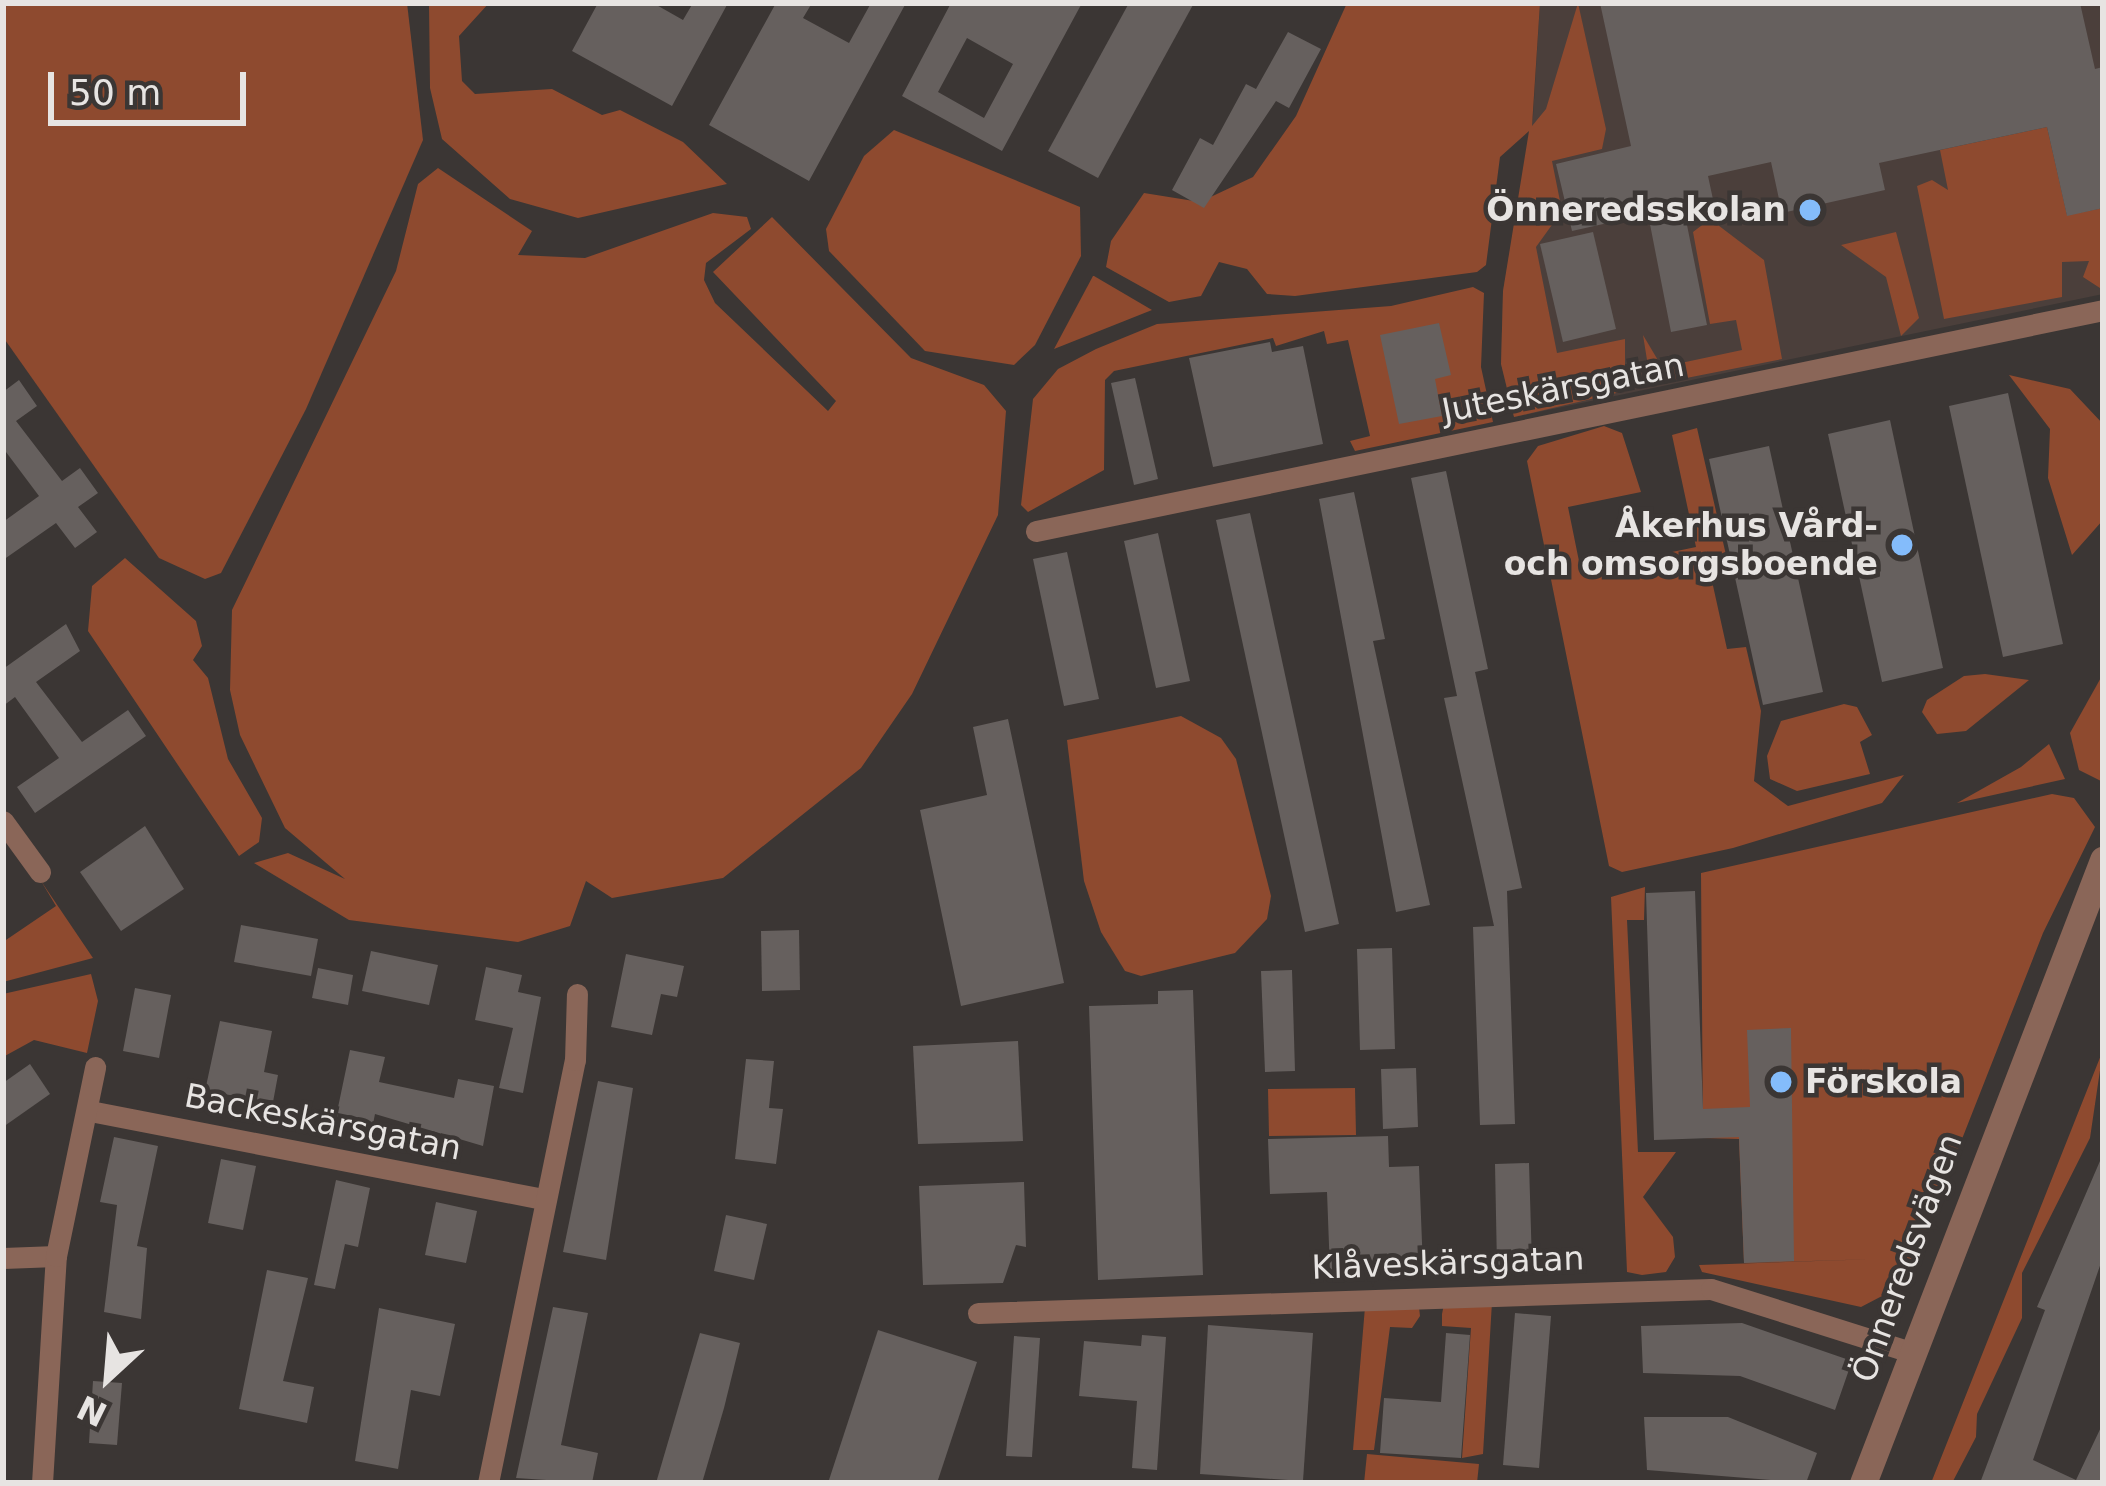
<!DOCTYPE html>
<meta charset="utf-8">
<style>
body{margin:0}
#map{position:relative;width:2106px;height:1486px;overflow:hidden;background:#3b3634;font-family:"DejaVu Sans",sans-serif}
div>[style]{position:absolute}
[style*='--x']{left:calc(var(--x)*1px);top:calc(var(--y)*1px);width:calc(var(--w)*1px);rotate:calc(var(--a)*1deg)}
.built>*{inset:0;background:#4b3f3b}
.green>*{inset:0;background:#8e4a2f}
.building>*{inset:0;background:#66605e}
.minor>*{height:21px;margin:-10.5px;padding:0 10.5px;transform-origin:10.5px;border-radius:10.5px;background:#8a6658}
.tertiary>*{height:27px;margin:-13.5px;padding:0 13.5px;transform-origin:13.5px;border-radius:13.5px;background:#8a6658}
.dots>*{width:33px;height:33px;translate:-50% -50%;box-sizing:border-box;border:6px solid #3b3634;border-radius:50%}
span{translate:-50% -50%;white-space:nowrap;text-align:center;line-height:1.15;-webkit-text-stroke:9px #3b3634;paint-order:stroke}
.poi-label{font-size:33px;color:#e7e4e2;font-weight:700}
.right{translate:-100% -50%;text-align:right}
.left{translate:0 -50%;text-align:left}
.street-label{font-size:33px;color:#e7e4e2}
.frame{position:absolute;inset:0;border:6px solid #e7e4e2;pointer-events:none}
.north{position:absolute;left:48px;top:1318px;width:120px;height:120px;-webkit-text-stroke:9px #3b3634;paint-order:stroke;rotate:206deg;font-size:33px;font-weight:700;line-height:48px;text-align:center;color:#e7e4e2}
.north::after{content:'';display:block;margin:auto;width:42px;height:54px;background:#e7e4e2;clip-path:polygon(50% 0,100% 100%,50% 72%,0 100%)}
.scale{position:absolute;left:48px;top:72px;width:198px;height:54px;box-sizing:border-box;border:6px solid #e7e4e2;border-top:0;padding-left:15px;font-size:36px;line-height:42px;white-space:nowrap;color:#e7e4e2;-webkit-text-stroke:9px #3b3634;paint-order:stroke}
</style>
<div id="map">
<div class="built">
<i style="clip-path:polygon(1540px 3px,2103px 3px,2103px 294px,1514px 417px,1501px 364px,1503px 291px,1533px 116px)"></i>
</div>
<div class="green">
<i style="clip-path:polygon(3px 3px,407px 3px,423px 140px,306px 409px,221px 573px,205px 579px,159px 558px,3px 337px)"></i>
<i style="clip-path:polygon(429px 3px,489px 3px,459px 36px,462px 81px,475px 94px,552px 89px,602px 115px,620px 110px,683px 142px,727px 184px,578px 218px,510px 199px,442px 139px,430px 88px)"></i>
<i style="clip-path:polygon(1347px 3px,1540px 3px,1532px 126px,1546px 109px,1578px 3px,1606px 129px,1602px 149px,1552px 161px,1562px 211px,1536px 247px,1557px 353px,1625px 339px,1625px 391px,1514px 417px,1501px 364px,1503px 291px,1529px 131px,1500px 157px,1486px 265px,1477px 272px,1295px 296px,1267px 294px,1247px 269px,1219px 262px,1201px 296px,1169px 302px,1106px 267px,1111px 241px,1144px 193px,1200px 202px,1253px 177px,1296px 116px)"></i>
<i style="clip-path:polygon(2047px 127px,2067px 215px,2103px 208px,2103px 290px,2083px 277px,2089px 261px,2062px 262px,2062px 297px,1944px 319px,1917px 186px,1932px 180px,1948px 190px,1940px 150px)"></i>
<i style="clip-path:polygon(894px 130px,1080px 207px,1081px 256px,1035px 345px,1014px 365px,925px 351px,829px 251px,826px 229px,864px 156px)"></i>
<i style="clip-path:polygon(438px 168px,532px 231px,518px 255px,585px 258px,713px 213px,747px 217px,751px 229px,706px 263px,704px 280px,715px 303px,828px 411px,836px 401px,713px 272px,772px 217px,911px 358px,984px 385px,1006px 411px,998px 515px,912px 694px,861px 768px,723px 878px,612px 898px,586px 881px,570px 926px,518px 942px,349px 920px,254px 863px,288px 853px,345px 879px,285px 828px,240px 735px,230px 690px,232px 610px,396px 271px,418px 184px)"></i>
<i style="clip-path:polygon(1710px 219px,1764px 260px,1782px 359px,1651px 385px,1643px 335px,1662px 367px,1742px 350px,1736px 320px,1710px 324px,1693px 232px)"></i>
<i style="clip-path:polygon(1896px 232px,1919px 318px,1901px 336px,1886px 277px,1841px 245px)"></i>
<i style="clip-path:polygon(1094px 276px,1152px 310px,1054px 349px,1093px 276px)"></i>
<i style="clip-path:polygon(1473px 287px,1484px 293px,1481px 367px,1493px 422px,1355px 451px,1350px 441px,1370px 436px,1348px 340px,1327px 344px,1324px 331px,1276px 346px,1273px 338px,1114px 371px,1105px 380px,1104px 470px,1028px 512px,1021px 505px,1033px 399px,1058px 369px,1096px 349px,1157px 324px,1391px 306px)"></i>
<i style="clip-path:polygon(2009px 375px,2070px 389px,2103px 424px,2103px 520px,2072px 555px,2048px 478px,2050px 429px)"></i>
<i style="clip-path:polygon(1604px 426px,1622px 433px,1641px 492px,1568px 507px,1581px 571px,1696px 547px,1672px 435px,1697px 428px,1726px 555px,1708px 563px,1727px 649px,1746px 647px,1761px 711px,1754px 781px,1788px 806px,1904px 775px,1882px 803px,1733px 848px,1622px 872px,1609px 866px,1527px 461px,1538px 446px)"></i>
<i style="clip-path:polygon(125px 558px,196px 621px,202px 646px,193px 660px,208px 678px,228px 759px,262px 818px,259px 842px,239px 856px,88px 631px,92px 586px)"></i>
<i style="clip-path:polygon(2103px 674px,2103px 782px,2079px 770px,2070px 733px)"></i>
<i style="clip-path:polygon(1964px 676px,1985px 674px,2029px 680px,1966px 731px,1937px 734px,1922px 712px,1927px 700px)"></i>
<i style="clip-path:polygon(1844px 704px,1857px 707px,1872px 735px,1860px 742px,1870px 774px,1797px 791px,1770px 779px,1767px 756px,1781px 721px)"></i>
<i style="clip-path:polygon(1181px 716px,1221px 738px,1236px 759px,1271px 896px,1267px 919px,1235px 953px,1141px 976px,1125px 971px,1101px 932px,1084px 881px,1067px 740px)"></i>
<i style="clip-path:polygon(2049px 744px,2065px 779px,1957px 803px,2021px 767px)"></i>
<i style="clip-path:polygon(2052px 794px,2074px 798px,2095px 827px,2043px 933px,1905px 1284px,1861px 1307px,1702px 1272px,1699px 1265px,1877px 1259px,1744px 1263px,1739px 1139px,1703px 1138px,1701px 873px)"></i>
<i style="clip-path:polygon(41px 881px,93px 958px,3px 982px,3px 942px,56px 906px)"></i>
<i style="clip-path:polygon(1645px 887px,1644px 920px,1627px 920px,1638px 1152px,1676px 1152px,1643px 1197px,1673px 1237px,1675px 1257px,1666px 1272px,1642px 1275px,1627px 1272px,1611px 897px)"></i>
<i style="clip-path:polygon(91px 974px,98px 1001px,87px 1053px,34px 1040px,3px 1057px,3px 994px)"></i>
<i style="clip-path:polygon(2103px 1050px,2090px 1138px,2022px 1273px,2022px 1318px,1977px 1414px,1976px 1437px,1952px 1483px,1931px 1483px)"></i>
<i style="clip-path:polygon(1355px 1088px,1356px 1135px,1269px 1136px,1268px 1089px)"></i>
<i style="clip-path:polygon(1492px 1302px,1483px 1454px,1462px 1458px,1471px 1328px,1442px 1326px,1442px 1314px,1444px 1304px)"></i>
<i style="clip-path:polygon(1365px 1307px,1419px 1307px,1420px 1316px,1412px 1328px,1390px 1327px,1374px 1450px,1353px 1450px)"></i>
<i style="clip-path:polygon(1367px 1454px,1479px 1464px,1477px 1483px,1364px 1483px)"></i>
</div>
<div class="building">
<i style="clip-path:polygon(598px 3px,653px 3px,683px 20px,693px 3px,728px 3px,672px 106px,572px 51px)"></i>
<i style="clip-path:polygon(776px 3px,812px 3px,803px 18px,849px 43px,871px 3px,906px 3px,809px 181px,709px 125px)"></i>
<i style="clip-path:polygon(evenodd,951px 3px,1082px 3px,1002px 151px,902px 96px,951px 3px,967px 38px,1013px 64px,984px 118px,938px 92px,967px 38px)"></i>
<i style="clip-path:polygon(1129px 3px,1194px 3px,1098px 178px,1048px 151px)"></i>
<i style="clip-path:polygon(1600px 3px,2080px 3px,2095px 69px,2103px 67px,2103px 208px,2067px 216px,2047px 127px,1879px 163px,1885px 190px,1782px 213px,1771px 162px,1708px 176px,1714px 204px,1684px 210px,1707px 325px,1671px 332px,1648px 214px,1572px 231px,1556px 164px,1631px 146px)"></i>
<i style="clip-path:polygon(1288px 32px,1321px 49px,1289px 108px,1276px 101px,1204px 208px,1172px 190px,1200px 138px,1213px 145px,1246px 84px,1256px 89px)"></i>
<i style="clip-path:polygon(1593px 232px,1616px 329px,1563px 342px,1540px 244px)"></i>
<i style="clip-path:polygon(1439px 323px,1451px 375px,1435px 379px,1442px 416px,1399px 424px,1380px 335px)"></i>
<i style="clip-path:polygon(1270px 342px,1272px 352px,1303px 346px,1323px 444px,1213px 467px,1189px 358px)"></i>
<i style="clip-path:polygon(1135px 378px,1158px 479px,1134px 485px,1111px 383px)"></i>
<i style="clip-path:polygon(19px 380px,37px 406px,16px 421px,62px 481px,80px 468px,98px 493px,78px 507px,97px 532px,75px 548px,56px 523px,3px 560px,3px 522px,39px 496px,3px 448px,3px 392px)"></i>
<i style="clip-path:polygon(2008px 393px,2063px 644px,2003px 657px,1949px 406px)"></i>
<i style="clip-path:polygon(1890px 420px,1943px 668px,1882px 682px,1828px 434px)"></i>
<i style="clip-path:polygon(1769px 446px,1823px 692px,1763px 705px,1709px 459px)"></i>
<i style="clip-path:polygon(1446px 471px,1488px 669px,1475px 672px,1522px 888px,1507px 891px,1515px 1124px,1480px 1125px,1473px 927px,1494px 926px,1444px 698px,1457px 696px,1411px 478px)"></i>
<i style="clip-path:polygon(1354px 492px,1385px 639px,1373px 641px,1430px 905px,1396px 912px,1319px 499px)"></i>
<i style="clip-path:polygon(1250px 513px,1339px 924px,1305px 932px,1216px 520px)"></i>
<i style="clip-path:polygon(1158px 533px,1190px 681px,1156px 688px,1124px 541px)"></i>
<i style="clip-path:polygon(1067px 552px,1099px 699px,1064px 706px,1033px 559px)"></i>
<i style="clip-path:polygon(66px 624px,80px 651px,36px 682px,82px 742px,128px 710px,146px 736px,35px 813px,17px 787px,59px 758px,15px 697px,3px 706px,3px 669px)"></i>
<i style="clip-path:polygon(1008px 719px,1064px 983px,961px 1006px,920px 810px,987px 795px,973px 727px)"></i>
<i style="clip-path:polygon(145px 826px,184px 889px,121px 931px,80px 872px)"></i>
<i style="clip-path:polygon(1695px 891px,1703px 1109px,1750px 1107px,1747px 1030px,1791px 1028px,1794px 1261px,1744px 1263px,1739px 1137px,1654px 1140px,1646px 893px)"></i>
<i style="clip-path:polygon(241px 925px,318px 939px,311px 976px,234px 962px)"></i>
<i style="clip-path:polygon(799px 930px,800px 990px,762px 991px,761px 931px)"></i>
<i style="clip-path:polygon(1392px 948px,1395px 1049px,1360px 1050px,1357px 949px)"></i>
<i style="clip-path:polygon(371px 951px,438px 965px,429px 1005px,362px 991px)"></i>
<i style="clip-path:polygon(626px 954px,684px 966px,677px 997px,661px 994px,652px 1035px,611px 1027px)"></i>
<i style="clip-path:polygon(486px 967px,522px 975px,518px 992px,541px 997px,523px 1093px,499px 1088px,513px 1028px,475px 1020px)"></i>
<i style="clip-path:polygon(318px 968px,353px 975px,348px 1005px,312px 998px)"></i>
<i style="clip-path:polygon(1292px 970px,1295px 1071px,1265px 1072px,1261px 971px)"></i>
<i style="clip-path:polygon(135px 988px,171px 995px,159px 1058px,123px 1051px)"></i>
<i style="clip-path:polygon(1193px 990px,1203px 1275px,1098px 1280px,1089px 1006px,1158px 1004px,1158px 991px)"></i>
<i style="clip-path:polygon(220px 1021px,272px 1031px,264px 1072px,278px 1075px,273px 1102px,205px 1091px)"></i>
<i style="clip-path:polygon(1018px 1041px,1023px 1141px,918px 1144px,913px 1046px)"></i>
<i style="clip-path:polygon(350px 1050px,385px 1057px,379px 1082px,454px 1098px,458px 1079px,494px 1086px,483px 1146px,375px 1114px,373px 1124px,336px 1117px)"></i>
<i style="clip-path:polygon(746px 1059px,774px 1061px,769px 1108px,783px 1109px,776px 1164px,735px 1159px)"></i>
<i style="clip-path:polygon(30px 1064px,50px 1094px,3px 1127px,3px 1083px)"></i>
<i style="clip-path:polygon(1416px 1068px,1418px 1127px,1383px 1129px,1381px 1069px)"></i>
<i style="clip-path:polygon(598px 1081px,633px 1088px,606px 1260px,563px 1252px)"></i>
<i style="clip-path:polygon(1388px 1136px,1389px 1167px,1419px 1166px,1423px 1268px,1330px 1272px,1327px 1192px,1270px 1194px,1268px 1139px)"></i>
<i style="clip-path:polygon(114px 1137px,158px 1146px,137px 1246px,147px 1248px,141px 1319px,104px 1312px,117px 1205px,100px 1202px)"></i>
<i style="clip-path:polygon(2103px 1154px,2103px 1257px,2033px 1460px,2076px 1480px,2103px 1423px,2103px 1483px,1980px 1483px,2045px 1310px,2037px 1307px)"></i>
<i style="clip-path:polygon(221px 1159px,256px 1166px,243px 1230px,208px 1223px)"></i>
<i style="clip-path:polygon(1529px 1163px,1532px 1265px,1497px 1266px,1495px 1164px)"></i>
<i style="clip-path:polygon(336px 1180px,370px 1188px,358px 1247px,345px 1244px,335px 1289px,314px 1285px)"></i>
<i style="clip-path:polygon(1024px 1182px,1026px 1247px,1016px 1245px,1003px 1283px,923px 1285px,919px 1186px)"></i>
<i style="clip-path:polygon(436px 1202px,477px 1211px,466px 1263px,425px 1255px)"></i>
<i style="clip-path:polygon(726px 1215px,767px 1224px,754px 1280px,714px 1271px)"></i>
<i style="clip-path:polygon(267px 1270px,308px 1278px,283px 1381px,314px 1387px,307px 1423px,239px 1409px)"></i>
<i style="clip-path:polygon(553px 1307px,588px 1313px,561px 1445px,598px 1453px,592px 1483px,516px 1478px)"></i>
<i style="clip-path:polygon(379px 1308px,455px 1324px,440px 1396px,411px 1390px,398px 1469px,355px 1461px)"></i>
<i style="clip-path:polygon(1515px 1313px,1551px 1316px,1539px 1468px,1503px 1465px)"></i>
<i style="clip-path:polygon(1742px 1323px,1852px 1361px,1835px 1410px,1740px 1376px,1643px 1373px,1641px 1326px)"></i>
<i style="clip-path:polygon(1208px 1325px,1313px 1333px,1303px 1481px,1200px 1474px)"></i>
<i style="clip-path:polygon(878px 1330px,977px 1362px,937px 1483px,828px 1483px)"></i>
<i style="clip-path:polygon(700px 1333px,740px 1343px,724px 1408px,702px 1483px,656px 1483px)"></i>
<i style="clip-path:polygon(1446px 1333px,1470px 1335px,1461px 1458px,1380px 1453px,1384px 1398px,1441px 1402px)"></i>
<i style="clip-path:polygon(1142px 1335px,1166px 1337px,1157px 1470px,1132px 1468px,1137px 1401px,1079px 1396px,1084px 1341px,1141px 1346px)"></i>
<i style="clip-path:polygon(1014px 1336px,1040px 1338px,1032px 1457px,1006px 1456px)"></i>
<i style="clip-path:polygon(93px 1381px,122px 1383px,117px 1445px,89px 1443px)"></i>
<i style="clip-path:polygon(1644px 1417px,1728px 1417px,1817px 1453px,1806px 1483px,1647px 1470px)"></i>
</div>
<div class="minor">
<i style="--x:1036;--y:531;--w:1090;--a:-11.7"></i>
<i style="--x:3;--y:821;--w:63;--a:54"></i>
<i style="--x:90;--y:1111;--w:462;--a:11"></i>
<i style="--x:3;--y:1258;--w:53;--a:-2.2"></i>
<i style="--x:978;--y:1313;--w:733;--a:-1.88"></i>
<i style="--x:1711;--y:1289;--w:210;--a:17.5"></i>
<i style="--x:42;--y:1483;--w:227;--a:-86.5"></i>
<i style="--x:56;--y:1256;--w:193;--a:-78.3"></i>
<i style="--x:488;--y:1483;--w:432;--a:-78.4"></i>
<i style="--x:575;--y:1060;--w:66;--a:-88.3"></i>
</div>
<div class="tertiary">
<i style="--x:1863;--y:1483;--w:668;--a:-68.93"></i>
</div>
<div class="dots">
<i style="left:1810px;top:210px;background:#84bcfb"></i>
<i style="left:1902px;top:545px;background:#84bcfb"></i>
<i style="left:1781px;top:1082px;background:#84bcfb"></i>
</div>
<div class="poi-label">
<span class="right" style="left:1786px;top:210px">Önneredsskolan</span>
<span class="right" style="left:1878px;top:545px">Åkerhus Vård-<br>och omsorgsboende</span>
<span class="left" style="left:1805px;top:1082px">Förskola</span>
</div>
<div class="street-label">
<span style="left:1563px;top:388px;rotate:-11deg">Juteskärsgatan</span>
<span style="left:323px;top:1122px;rotate:11deg">Backeskärsgatan</span>
<span style="left:1907px;top:1258px;rotate:-70deg">Önneredsvägen</span>
<span style="left:1448px;top:1263px;rotate:-2deg">Klåveskärsgatan</span>
</div>
<div class="frame"></div>
<div class="north">N</div>
<div class="scale">50 m</div>
</div>
